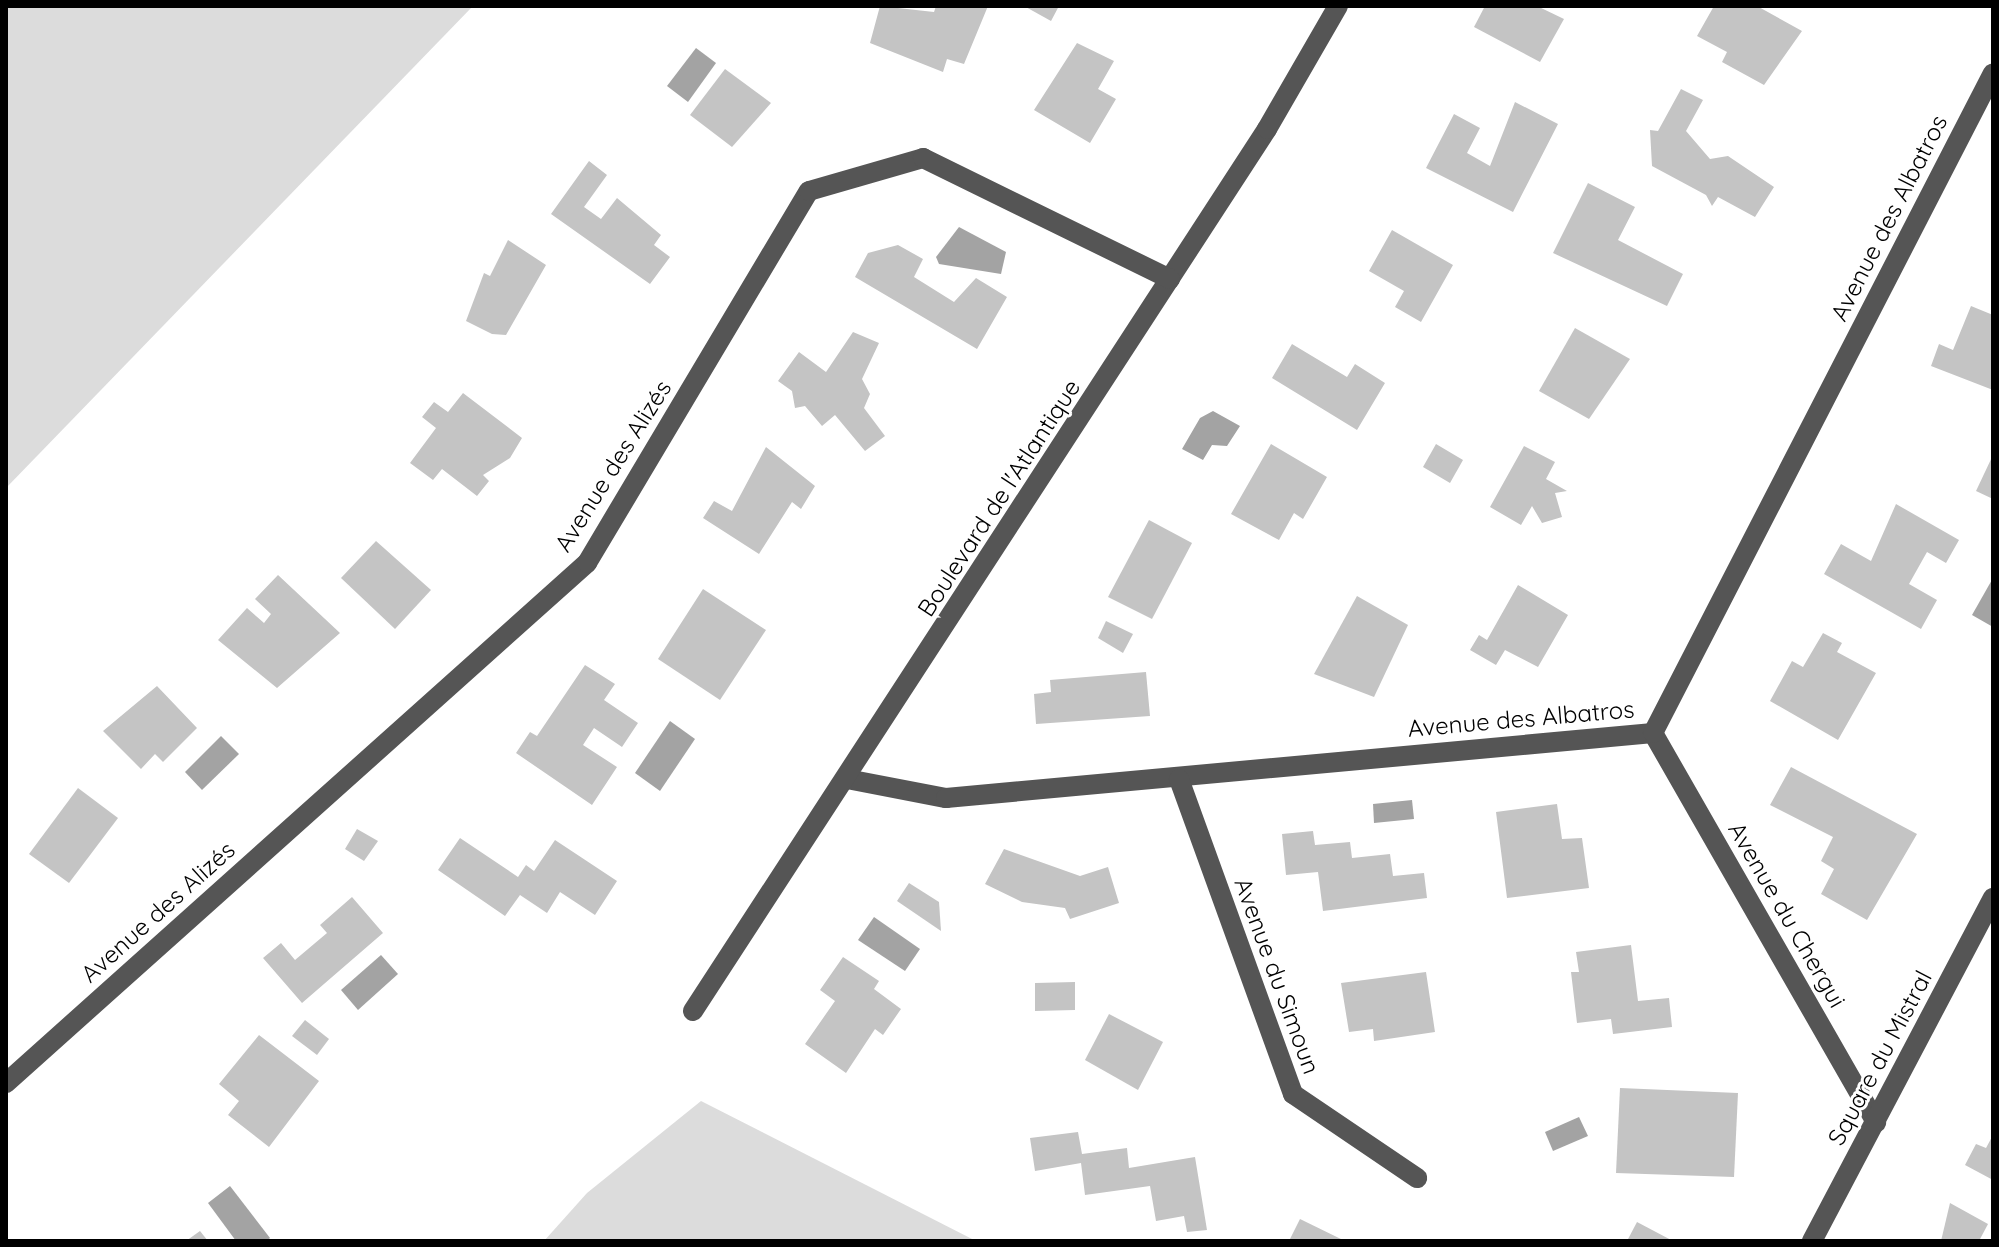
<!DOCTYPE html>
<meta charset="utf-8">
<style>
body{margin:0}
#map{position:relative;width:1999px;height:1247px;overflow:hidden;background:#fff;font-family:Quicksand,sans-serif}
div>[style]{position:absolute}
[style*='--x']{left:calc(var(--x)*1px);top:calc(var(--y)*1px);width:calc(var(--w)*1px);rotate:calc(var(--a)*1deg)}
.green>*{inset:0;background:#dcdcdc}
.water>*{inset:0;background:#a3a3a3}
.building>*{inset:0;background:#c4c4c4}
.minor>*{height:20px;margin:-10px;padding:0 10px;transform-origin:10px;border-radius:10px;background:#555}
span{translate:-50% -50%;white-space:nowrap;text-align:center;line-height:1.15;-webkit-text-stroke:6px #fff;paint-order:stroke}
.street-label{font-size:24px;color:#000}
.frame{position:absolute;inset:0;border:8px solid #000;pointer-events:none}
</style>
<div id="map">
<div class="green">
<i style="clip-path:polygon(6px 6px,473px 6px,6px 488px)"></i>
<i style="clip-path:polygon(701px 1101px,976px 1241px,544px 1241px,587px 1193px)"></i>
</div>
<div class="water">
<i style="clip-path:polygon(696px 48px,716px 63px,688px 102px,667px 86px)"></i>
<i style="clip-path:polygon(959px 227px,1006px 252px,1001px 274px,939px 264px,936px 257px)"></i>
<i style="clip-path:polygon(1213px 411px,1240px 426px,1227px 446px,1212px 445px,1203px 460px,1182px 449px,1200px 418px)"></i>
<i style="clip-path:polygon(1993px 578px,1993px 627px,1972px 615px)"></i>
<i style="clip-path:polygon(670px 721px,695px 739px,660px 791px,635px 773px)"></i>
<i style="clip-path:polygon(221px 736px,239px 754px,202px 790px,185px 772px)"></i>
<i style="clip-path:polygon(1412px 800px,1414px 819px,1374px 823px,1373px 804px)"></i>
<i style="clip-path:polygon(874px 917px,920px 949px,905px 971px,858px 940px)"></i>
<i style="clip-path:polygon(381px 955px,398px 974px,358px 1010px,341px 990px)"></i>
<i style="clip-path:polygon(1579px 1117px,1588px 1136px,1553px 1151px,1545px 1132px)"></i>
<i style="clip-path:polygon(230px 1186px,270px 1238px,267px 1241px,236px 1241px,208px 1203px)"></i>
</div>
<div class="building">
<i style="clip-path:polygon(880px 6px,934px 12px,936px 6px,988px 6px,964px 64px,947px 59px,943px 72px,870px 43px)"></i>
<i style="clip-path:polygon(1024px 6px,1059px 6px,1051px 21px)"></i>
<i style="clip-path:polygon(1485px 6px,1537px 6px,1564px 19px,1540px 62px,1474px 27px)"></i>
<i style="clip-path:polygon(1714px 6px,1757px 6px,1802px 31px,1764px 85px,1722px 62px,1727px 52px,1697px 36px)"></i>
<i style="clip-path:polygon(1077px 43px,1114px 61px,1098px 89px,1116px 99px,1090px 143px,1034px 110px)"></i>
<i style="clip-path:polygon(725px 69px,771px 103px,732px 147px,690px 115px)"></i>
<i style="clip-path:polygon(1681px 89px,1703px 100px,1686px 131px,1710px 159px,1728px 156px,1774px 187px,1755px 217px,1718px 197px,1712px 206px,1706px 195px,1652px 166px,1650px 130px,1658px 131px)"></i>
<i style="clip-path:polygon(1515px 102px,1558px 124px,1513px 212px,1426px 168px,1454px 114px,1480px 128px,1467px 153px,1490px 166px)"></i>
<i style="clip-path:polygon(589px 161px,607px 175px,584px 207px,601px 219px,617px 198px,661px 235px,654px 245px,670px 257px,650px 284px,551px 214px)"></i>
<i style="clip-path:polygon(1588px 183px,1635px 207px,1618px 240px,1683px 274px,1667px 306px,1553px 253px)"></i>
<i style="clip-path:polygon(1392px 230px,1453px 265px,1421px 322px,1395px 307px,1404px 291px,1369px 271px)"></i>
<i style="clip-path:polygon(508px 240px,546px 265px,506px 335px,492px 334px,466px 321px,484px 273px,490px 276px)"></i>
<i style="clip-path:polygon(898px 245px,923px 259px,914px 277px,954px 302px,976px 278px,1007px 297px,977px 349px,855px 277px,868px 253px)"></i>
<i style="clip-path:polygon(1971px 306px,1993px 315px,1993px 390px,1931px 366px,1939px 344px,1953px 350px)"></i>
<i style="clip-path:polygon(1575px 328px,1630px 359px,1589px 419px,1539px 391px)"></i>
<i style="clip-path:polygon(853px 332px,879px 343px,862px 379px,870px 394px,864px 408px,885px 436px,865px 451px,835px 415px,822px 426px,805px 406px,795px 408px,792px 391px,778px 381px,799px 352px,826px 372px)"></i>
<i style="clip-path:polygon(1292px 344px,1347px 377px,1355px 364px,1385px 383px,1357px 430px,1272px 378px)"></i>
<i style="clip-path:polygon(463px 393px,522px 438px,510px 458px,483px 475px,489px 481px,477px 496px,442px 469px,433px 480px,410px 463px,436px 428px,422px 417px,434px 402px,448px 412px)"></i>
<i style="clip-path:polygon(1271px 444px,1327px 477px,1303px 519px,1294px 513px,1279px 540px,1231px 514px)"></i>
<i style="clip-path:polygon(1436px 444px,1463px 460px,1450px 483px,1423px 467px)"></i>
<i style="clip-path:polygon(1524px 446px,1555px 462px,1546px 479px,1567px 491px,1555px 493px,1562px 517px,1542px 523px,1532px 506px,1521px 525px,1490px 507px)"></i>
<i style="clip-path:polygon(766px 447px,815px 486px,801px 509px,792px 502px,759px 554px,703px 518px,714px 501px,732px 511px)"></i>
<i style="clip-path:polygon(1993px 455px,1993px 499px,1976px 491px)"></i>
<i style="clip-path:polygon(1896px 504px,1959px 540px,1946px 563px,1927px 552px,1909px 584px,1937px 600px,1921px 629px,1824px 574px,1841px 544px,1871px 561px)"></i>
<i style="clip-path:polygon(1149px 520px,1192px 543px,1152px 619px,1108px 597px)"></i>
<i style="clip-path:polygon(376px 541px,431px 590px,395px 629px,341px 578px)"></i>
<i style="clip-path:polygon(278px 575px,340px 633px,277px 688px,218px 640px,247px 608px,264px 623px,271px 614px,255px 599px)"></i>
<i style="clip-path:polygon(1518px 585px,1568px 615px,1538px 667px,1505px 650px,1496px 665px,1470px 650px,1479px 635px,1487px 640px)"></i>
<i style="clip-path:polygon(703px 589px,766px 630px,720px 700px,658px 659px)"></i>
<i style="clip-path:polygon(1357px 596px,1408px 625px,1374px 697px,1314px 674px)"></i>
<i style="clip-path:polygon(1106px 621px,1133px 634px,1123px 653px,1098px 638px)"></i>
<i style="clip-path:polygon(1823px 633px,1842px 643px,1837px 652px,1876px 673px,1838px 740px,1770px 701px,1792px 661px,1803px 667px)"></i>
<i style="clip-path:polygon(585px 665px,615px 684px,604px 700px,638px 723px,622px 747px,594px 728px,583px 745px,617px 767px,592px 805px,516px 753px,530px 732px,537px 736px)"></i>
<i style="clip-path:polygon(1146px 672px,1150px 716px,1036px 724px,1034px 694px,1051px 692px,1050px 680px)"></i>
<i style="clip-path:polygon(157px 686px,197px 728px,163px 762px,155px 754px,141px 769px,103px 731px)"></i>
<i style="clip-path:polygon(1791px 767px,1917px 834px,1867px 920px,1821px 894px,1834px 869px,1821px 861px,1833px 837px,1770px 805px)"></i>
<i style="clip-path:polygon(78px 788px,118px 818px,69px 883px,29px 854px)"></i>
<i style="clip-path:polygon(1557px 804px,1562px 839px,1582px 838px,1589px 888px,1507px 898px,1496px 812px)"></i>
<i style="clip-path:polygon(357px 829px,378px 841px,364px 861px,345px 849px)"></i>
<i style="clip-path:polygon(1313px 831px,1315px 845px,1350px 842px,1352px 858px,1390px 854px,1393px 876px,1424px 873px,1427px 898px,1323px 911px,1318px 872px,1286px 875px,1282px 834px)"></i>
<i style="clip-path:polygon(460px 838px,518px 877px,526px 865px,534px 871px,555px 840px,617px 881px,595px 915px,560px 892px,547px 913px,520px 895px,505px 916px,438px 870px)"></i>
<i style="clip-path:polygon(1004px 849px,1080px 876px,1108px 867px,1119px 903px,1070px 919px,1065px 908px,1022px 902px,985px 884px)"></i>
<i style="clip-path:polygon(909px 883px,939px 902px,941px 931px,897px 901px)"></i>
<i style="clip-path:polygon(352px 897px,383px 933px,302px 1003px,263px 958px,281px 943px,295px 960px,327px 933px,320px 925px)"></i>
<i style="clip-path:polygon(1631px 945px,1638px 1001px,1669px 998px,1672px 1027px,1613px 1034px,1611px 1019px,1577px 1023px,1571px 972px,1579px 972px,1576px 952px)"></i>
<i style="clip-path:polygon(843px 957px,879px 981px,874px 989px,901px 1009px,883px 1035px,875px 1029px,846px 1073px,805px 1044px,835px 1001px,820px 990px)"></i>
<i style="clip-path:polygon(1426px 972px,1435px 1032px,1374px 1041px,1373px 1029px,1349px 1032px,1341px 983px)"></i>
<i style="clip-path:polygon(1075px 982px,1075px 1010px,1035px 1011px,1035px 983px)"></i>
<i style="clip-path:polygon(1109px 1014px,1163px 1042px,1138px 1090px,1085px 1060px)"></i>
<i style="clip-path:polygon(305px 1020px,329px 1039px,317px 1055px,292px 1036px)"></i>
<i style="clip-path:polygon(259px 1035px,319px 1081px,269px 1147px,228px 1115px,239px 1101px,219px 1084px)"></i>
<i style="clip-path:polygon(1620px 1088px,1738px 1093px,1734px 1177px,1616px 1173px)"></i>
<i style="clip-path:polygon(1078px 1132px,1082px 1154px,1127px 1148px,1129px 1168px,1195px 1157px,1207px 1230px,1187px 1232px,1184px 1216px,1156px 1221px,1150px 1186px,1085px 1195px,1081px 1163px,1035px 1171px,1030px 1138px)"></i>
<i style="clip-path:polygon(1993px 1135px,1993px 1180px,1965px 1165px,1976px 1144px,1986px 1148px)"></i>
<i style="clip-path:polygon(1950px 1203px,1988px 1224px,1979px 1241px,1941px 1241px)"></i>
<i style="clip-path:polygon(1300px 1219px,1345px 1241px,1289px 1241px)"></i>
<i style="clip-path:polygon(1637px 1222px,1673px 1241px,1627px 1241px)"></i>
<i style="clip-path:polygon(200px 1231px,208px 1241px,186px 1241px)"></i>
</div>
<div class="minor">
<i style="--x:1653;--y:733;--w:449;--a:60.2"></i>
<i style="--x:847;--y:779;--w:101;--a:10.9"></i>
<i style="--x:946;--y:798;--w:710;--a:-5.25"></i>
<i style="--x:1653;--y:733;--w:742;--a:-62.74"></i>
<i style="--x:1179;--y:779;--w:335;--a:70.1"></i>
<i style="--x:1293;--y:1094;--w:150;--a:34.1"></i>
<i style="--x:693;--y:1011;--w:1052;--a:-56.94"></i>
<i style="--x:1267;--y:129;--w:142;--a:-60"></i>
<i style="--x:6;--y:1083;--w:780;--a:-41.83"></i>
<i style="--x:587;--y:563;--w:433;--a:-59.2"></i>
<i style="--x:809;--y:191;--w:119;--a:-16.1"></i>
<i style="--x:923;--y:158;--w:275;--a:26.1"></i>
<i style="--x:1812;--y:1241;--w:388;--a:-62.2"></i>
</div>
<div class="street-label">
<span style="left:1889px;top:218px;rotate:-63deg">Avenue des Albatros</span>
<span style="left:613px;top:466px;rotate:-58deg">Avenue des Alizés</span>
<span style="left:999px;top:498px;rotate:-57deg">Boulevard de l'Atlantique</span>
<span style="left:1521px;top:719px;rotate:-5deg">Avenue des Albatros</span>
<span style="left:158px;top:912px;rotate:-42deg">Avenue des Alizés</span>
<span style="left:1787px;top:915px;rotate:60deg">Avenue du Chergui</span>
<span style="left:1277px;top:976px;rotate:70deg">Avenue du Simoun</span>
<span style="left:1880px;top:1058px;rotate:-62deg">Square du Mistral</span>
</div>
<div class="frame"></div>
</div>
